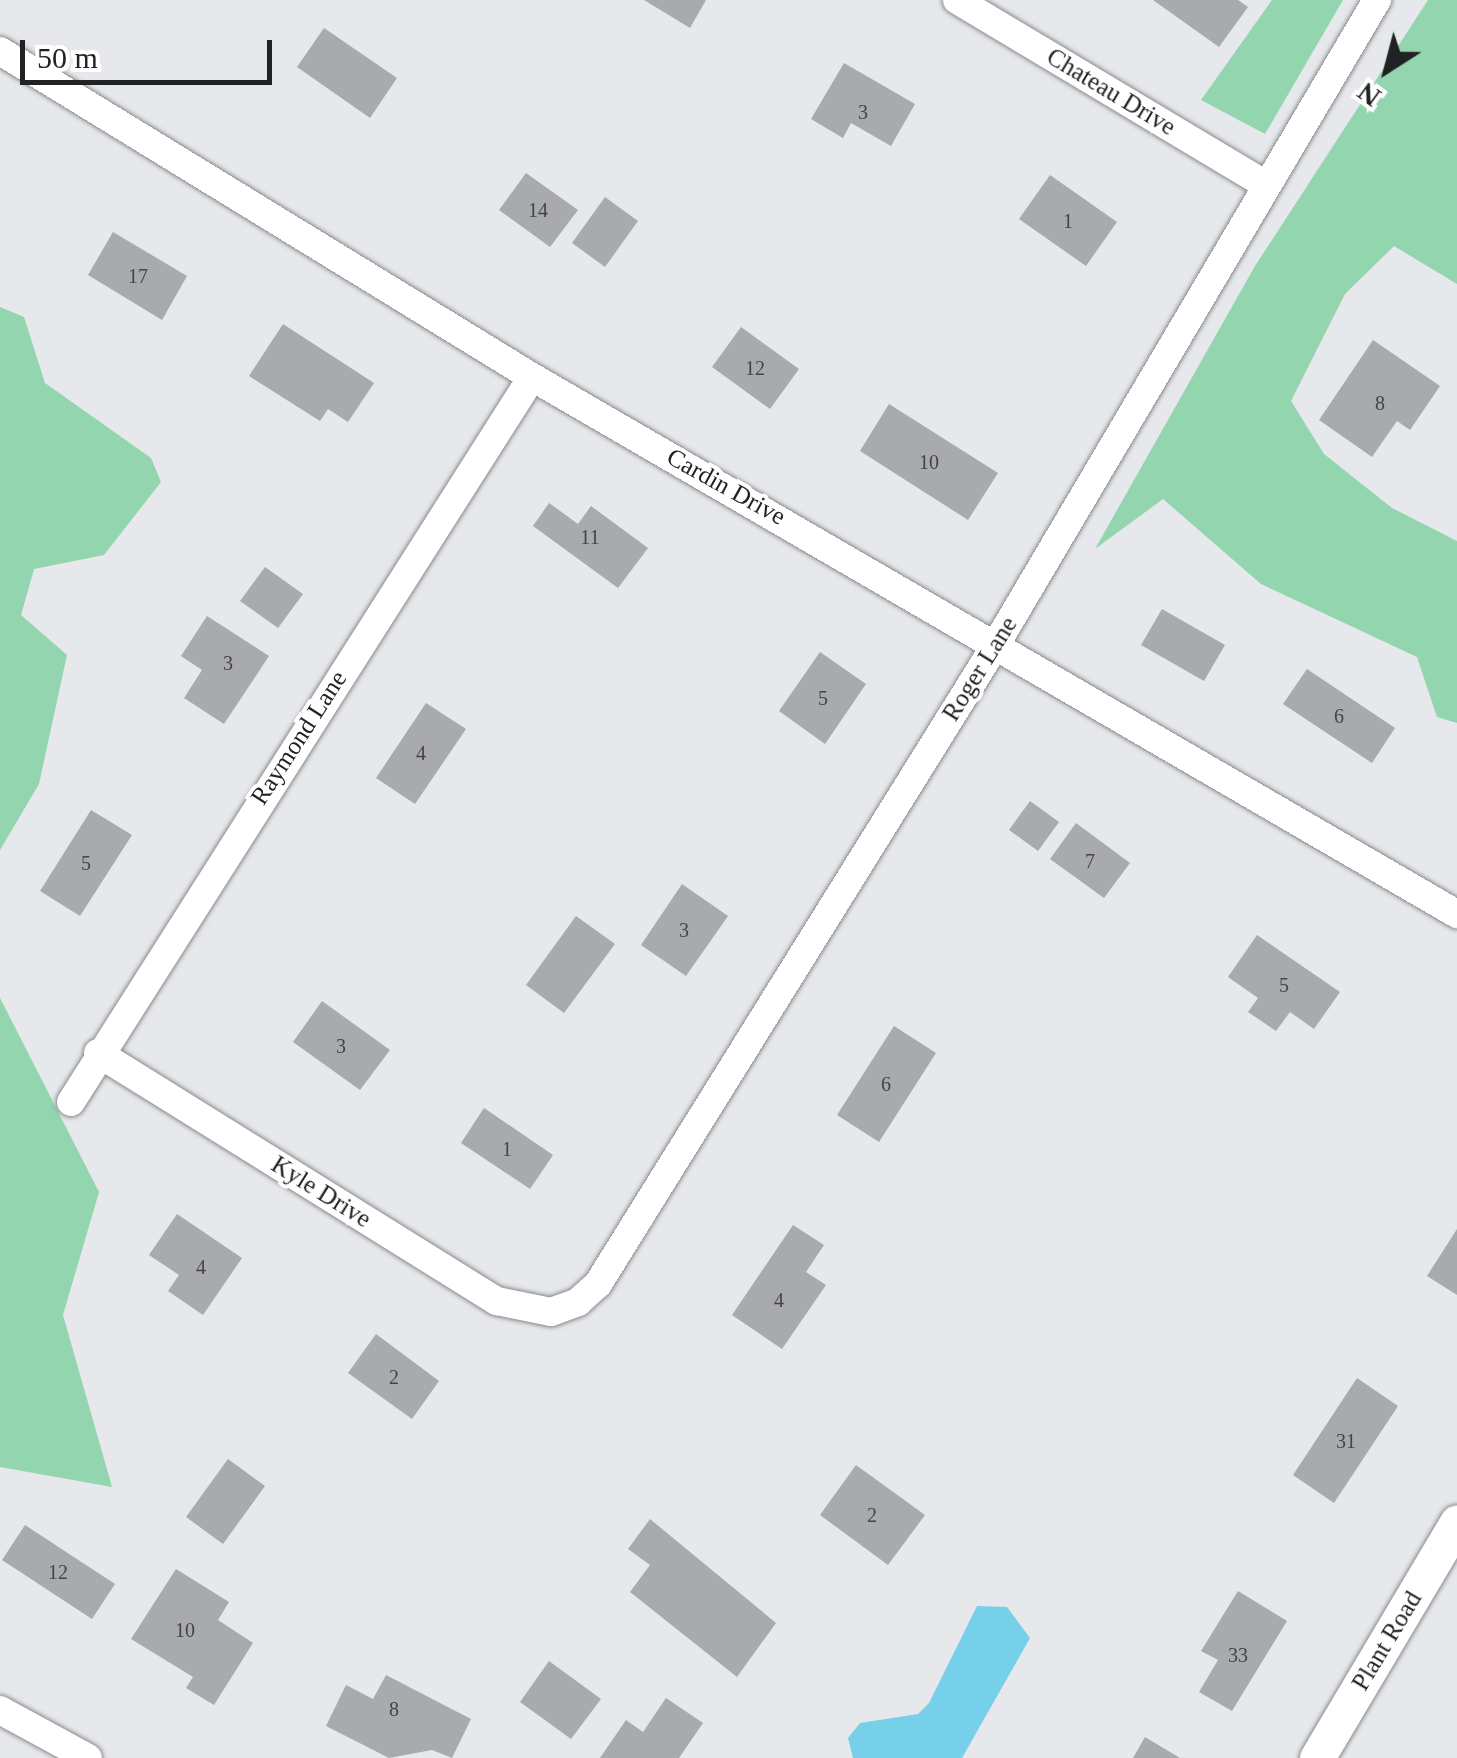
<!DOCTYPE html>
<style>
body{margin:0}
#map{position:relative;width:1457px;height:1758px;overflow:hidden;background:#e6e8eb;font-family:Georgia,serif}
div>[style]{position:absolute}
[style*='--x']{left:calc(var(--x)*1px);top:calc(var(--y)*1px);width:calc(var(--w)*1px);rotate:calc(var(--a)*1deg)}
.green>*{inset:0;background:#92d5ae}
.water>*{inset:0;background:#77d0ea}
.building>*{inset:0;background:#a8aaad}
.roads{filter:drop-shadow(0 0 2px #898b8e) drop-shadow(0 0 2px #898b8e)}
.minor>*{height:28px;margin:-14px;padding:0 14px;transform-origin:14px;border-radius:14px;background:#fff}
.tertiary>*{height:35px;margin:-17.5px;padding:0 17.5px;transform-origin:17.5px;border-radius:17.5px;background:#fff}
span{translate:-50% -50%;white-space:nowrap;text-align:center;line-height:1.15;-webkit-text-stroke:8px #fff;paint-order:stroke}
.number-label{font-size:20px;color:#434446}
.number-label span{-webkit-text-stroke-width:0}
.street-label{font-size:25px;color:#212223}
.north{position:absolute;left:1337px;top:20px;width:100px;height:100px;-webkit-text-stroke:8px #fff;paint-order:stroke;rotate:216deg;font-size:28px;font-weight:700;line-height:40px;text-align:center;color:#212223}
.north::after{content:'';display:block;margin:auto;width:35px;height:45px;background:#212223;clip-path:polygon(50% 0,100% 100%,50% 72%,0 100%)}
.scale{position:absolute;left:20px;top:40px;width:252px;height:45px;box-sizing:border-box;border:5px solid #212223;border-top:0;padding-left:12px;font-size:30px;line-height:35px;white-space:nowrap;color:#212223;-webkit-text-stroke:8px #fff;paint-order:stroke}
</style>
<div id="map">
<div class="green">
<i style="clip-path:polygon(1272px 0,1343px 0,1265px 134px,1201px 100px)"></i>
<i style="clip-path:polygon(1428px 0,1457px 0,1457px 284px,1394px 246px,1345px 294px,1291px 401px,1324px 454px,1392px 508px,1457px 541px,1457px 723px,1437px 717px,1417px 657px,1261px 584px,1163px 499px,1095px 549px,1255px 266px)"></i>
<i style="clip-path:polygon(0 307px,24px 317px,45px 383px,151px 458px,161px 482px,104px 555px,34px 569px,21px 615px,67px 655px,39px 784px,0 850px)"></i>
<i style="clip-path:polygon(0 998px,99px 1192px,63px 1315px,112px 1487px,0 1467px)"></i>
</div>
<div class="water">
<i style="clip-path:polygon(977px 1606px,1007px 1607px,1030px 1638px,962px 1758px,853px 1758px,848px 1738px,860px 1723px,918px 1714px,929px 1703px)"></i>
</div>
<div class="building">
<i style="clip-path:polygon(644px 0,706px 0,690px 28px)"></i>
<i style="clip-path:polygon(1153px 0,1238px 0,1248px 7px,1219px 47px)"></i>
<i style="clip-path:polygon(324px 28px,397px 78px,370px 118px,297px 67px)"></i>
<i style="clip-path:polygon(844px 63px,915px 104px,891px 146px,851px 123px,843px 138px,811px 119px)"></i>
<i style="clip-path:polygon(526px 173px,578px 210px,550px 247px,499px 210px)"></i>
<i style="clip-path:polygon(1050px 175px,1117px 222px,1086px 266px,1019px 219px)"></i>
<i style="clip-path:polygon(605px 197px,638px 221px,605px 267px,572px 243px)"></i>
<i style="clip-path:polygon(113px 232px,187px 276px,162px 320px,88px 275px)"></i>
<i style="clip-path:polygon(283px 324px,374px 383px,348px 422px,328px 409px,320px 421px,249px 376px)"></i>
<i style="clip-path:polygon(741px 327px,799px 369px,770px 409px,712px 367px)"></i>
<i style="clip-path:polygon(1373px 340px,1440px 386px,1410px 430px,1397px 421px,1372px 457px,1319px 420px)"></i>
<i style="clip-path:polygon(889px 404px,998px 473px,968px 520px,860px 451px)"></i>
<i style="clip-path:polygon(549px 503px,578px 524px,591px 506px,648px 548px,618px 588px,533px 526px)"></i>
<i style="clip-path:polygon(265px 567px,303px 594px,278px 628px,240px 601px)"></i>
<i style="clip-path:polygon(1162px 609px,1225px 645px,1204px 681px,1141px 645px)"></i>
<i style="clip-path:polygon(207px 616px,269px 656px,224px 724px,184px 698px,202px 670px,181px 656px)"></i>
<i style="clip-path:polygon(820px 652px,866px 684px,825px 744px,779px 711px)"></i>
<i style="clip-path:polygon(1307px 669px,1395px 728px,1372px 763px,1283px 704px)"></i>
<i style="clip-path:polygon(426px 703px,466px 729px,415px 804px,376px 778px)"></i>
<i style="clip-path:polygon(1030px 801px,1059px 822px,1038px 851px,1009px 830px)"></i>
<i style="clip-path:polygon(91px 810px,132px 835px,80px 916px,40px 891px)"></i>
<i style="clip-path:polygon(1076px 823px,1130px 863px,1104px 898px,1050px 859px)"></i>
<i style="clip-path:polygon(682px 884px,728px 916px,686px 976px,641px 945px)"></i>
<i style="clip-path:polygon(576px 916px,615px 944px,564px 1013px,526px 985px)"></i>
<i style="clip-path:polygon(1257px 935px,1340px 992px,1314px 1029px,1290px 1012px,1276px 1031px,1248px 1012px,1258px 998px,1228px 977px)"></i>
<i style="clip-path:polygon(322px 1001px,390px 1050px,360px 1090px,293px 1042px)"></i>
<i style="clip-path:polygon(894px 1026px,936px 1053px,879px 1142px,837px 1115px)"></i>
<i style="clip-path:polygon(484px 1108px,553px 1155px,530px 1189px,461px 1143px)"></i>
<i style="clip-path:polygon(177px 1214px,242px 1258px,203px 1315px,168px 1291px,179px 1275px,149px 1255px)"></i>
<i style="clip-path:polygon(793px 1225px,824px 1245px,806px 1272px,826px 1285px,782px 1349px,732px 1315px)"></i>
<i style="clip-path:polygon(1457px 1229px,1457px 1295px,1427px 1276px)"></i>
<i style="clip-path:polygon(376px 1334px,439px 1381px,412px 1419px,348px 1373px)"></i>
<i style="clip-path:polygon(1357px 1378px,1398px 1406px,1334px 1503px,1293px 1475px)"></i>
<i style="clip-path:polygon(228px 1459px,265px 1486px,223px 1544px,186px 1517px)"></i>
<i style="clip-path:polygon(856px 1465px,925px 1515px,888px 1565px,820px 1515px)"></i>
<i style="clip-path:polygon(650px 1519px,776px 1623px,737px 1677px,630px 1592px,650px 1565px,628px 1549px)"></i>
<i style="clip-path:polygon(25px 1525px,115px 1584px,92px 1619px,2px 1560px)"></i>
<i style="clip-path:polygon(176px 1569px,229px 1602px,218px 1620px,253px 1643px,214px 1705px,186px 1688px,193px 1677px,131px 1639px)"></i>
<i style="clip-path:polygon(1238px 1591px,1287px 1621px,1232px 1711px,1199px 1692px,1218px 1660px,1201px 1651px)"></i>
<i style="clip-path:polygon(549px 1661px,601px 1699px,571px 1739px,520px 1702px)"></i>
<i style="clip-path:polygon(386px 1675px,471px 1719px,452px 1758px,432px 1750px,389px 1758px,326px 1726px,346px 1685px,373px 1699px)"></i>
<i style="clip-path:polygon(666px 1698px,703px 1723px,679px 1758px,600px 1758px,626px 1720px,643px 1732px)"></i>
<i style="clip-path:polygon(1145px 1737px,1180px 1758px,1133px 1758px)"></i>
</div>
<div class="roads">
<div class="minor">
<i style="--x:957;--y:0;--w:360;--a:30.9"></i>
<i style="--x:0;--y:51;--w:624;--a:31.5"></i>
<i style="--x:532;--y:377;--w:1070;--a:30.14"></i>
<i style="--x:98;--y:1053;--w:470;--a:31.9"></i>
<i style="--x:497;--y:1301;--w:55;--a:11.5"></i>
<i style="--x:551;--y:1312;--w:29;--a:-20"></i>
<i style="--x:578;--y:1302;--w:27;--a:-42"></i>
<i style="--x:598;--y:1284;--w:757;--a:-58.11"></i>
<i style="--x:998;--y:641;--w:745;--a:-59.41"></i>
<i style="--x:71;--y:1102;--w:859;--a:-57.55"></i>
<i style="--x:0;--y:1710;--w:100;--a:28.6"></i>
</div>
<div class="tertiary">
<i style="--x:1317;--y:1758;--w:274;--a:-59.3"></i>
</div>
</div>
<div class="number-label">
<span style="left:863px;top:112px">3</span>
<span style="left:538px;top:210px">14</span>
<span style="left:1068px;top:221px">1</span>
<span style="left:138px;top:276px">17</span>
<span style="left:755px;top:368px">12</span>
<span style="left:1380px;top:403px">8</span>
<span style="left:929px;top:462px">10</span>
<span style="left:590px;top:537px">11</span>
<span style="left:228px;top:663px">3</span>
<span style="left:823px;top:698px">5</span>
<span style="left:1339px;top:716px">6</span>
<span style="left:421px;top:753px">4</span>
<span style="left:1090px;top:861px">7</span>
<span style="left:86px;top:863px">5</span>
<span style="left:684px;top:930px">3</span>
<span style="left:1284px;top:985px">5</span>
<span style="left:341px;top:1046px">3</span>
<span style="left:886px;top:1084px">6</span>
<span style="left:507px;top:1149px">1</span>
<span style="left:201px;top:1267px">4</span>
<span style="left:779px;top:1300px">4</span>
<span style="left:394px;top:1377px">2</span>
<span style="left:1346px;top:1441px">31</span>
<span style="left:872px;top:1515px">2</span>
<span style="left:58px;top:1572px">12</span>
<span style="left:185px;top:1630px">10</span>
<span style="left:1238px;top:1655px">33</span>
<span style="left:394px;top:1709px">8</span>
</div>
<div class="street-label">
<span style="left:1111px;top:92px;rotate:31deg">Chateau Drive</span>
<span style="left:726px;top:487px;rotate:29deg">Cardin Drive</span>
<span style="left:980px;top:669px;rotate:-58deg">Roger Lane</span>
<span style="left:299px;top:738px;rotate:-57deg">Raymond Lane</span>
<span style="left:321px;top:1192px;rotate:32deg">Kyle Drive</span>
<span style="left:1387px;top:1641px;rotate:-59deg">Plant Road</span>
</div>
<div class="north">N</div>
<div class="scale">50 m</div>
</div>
